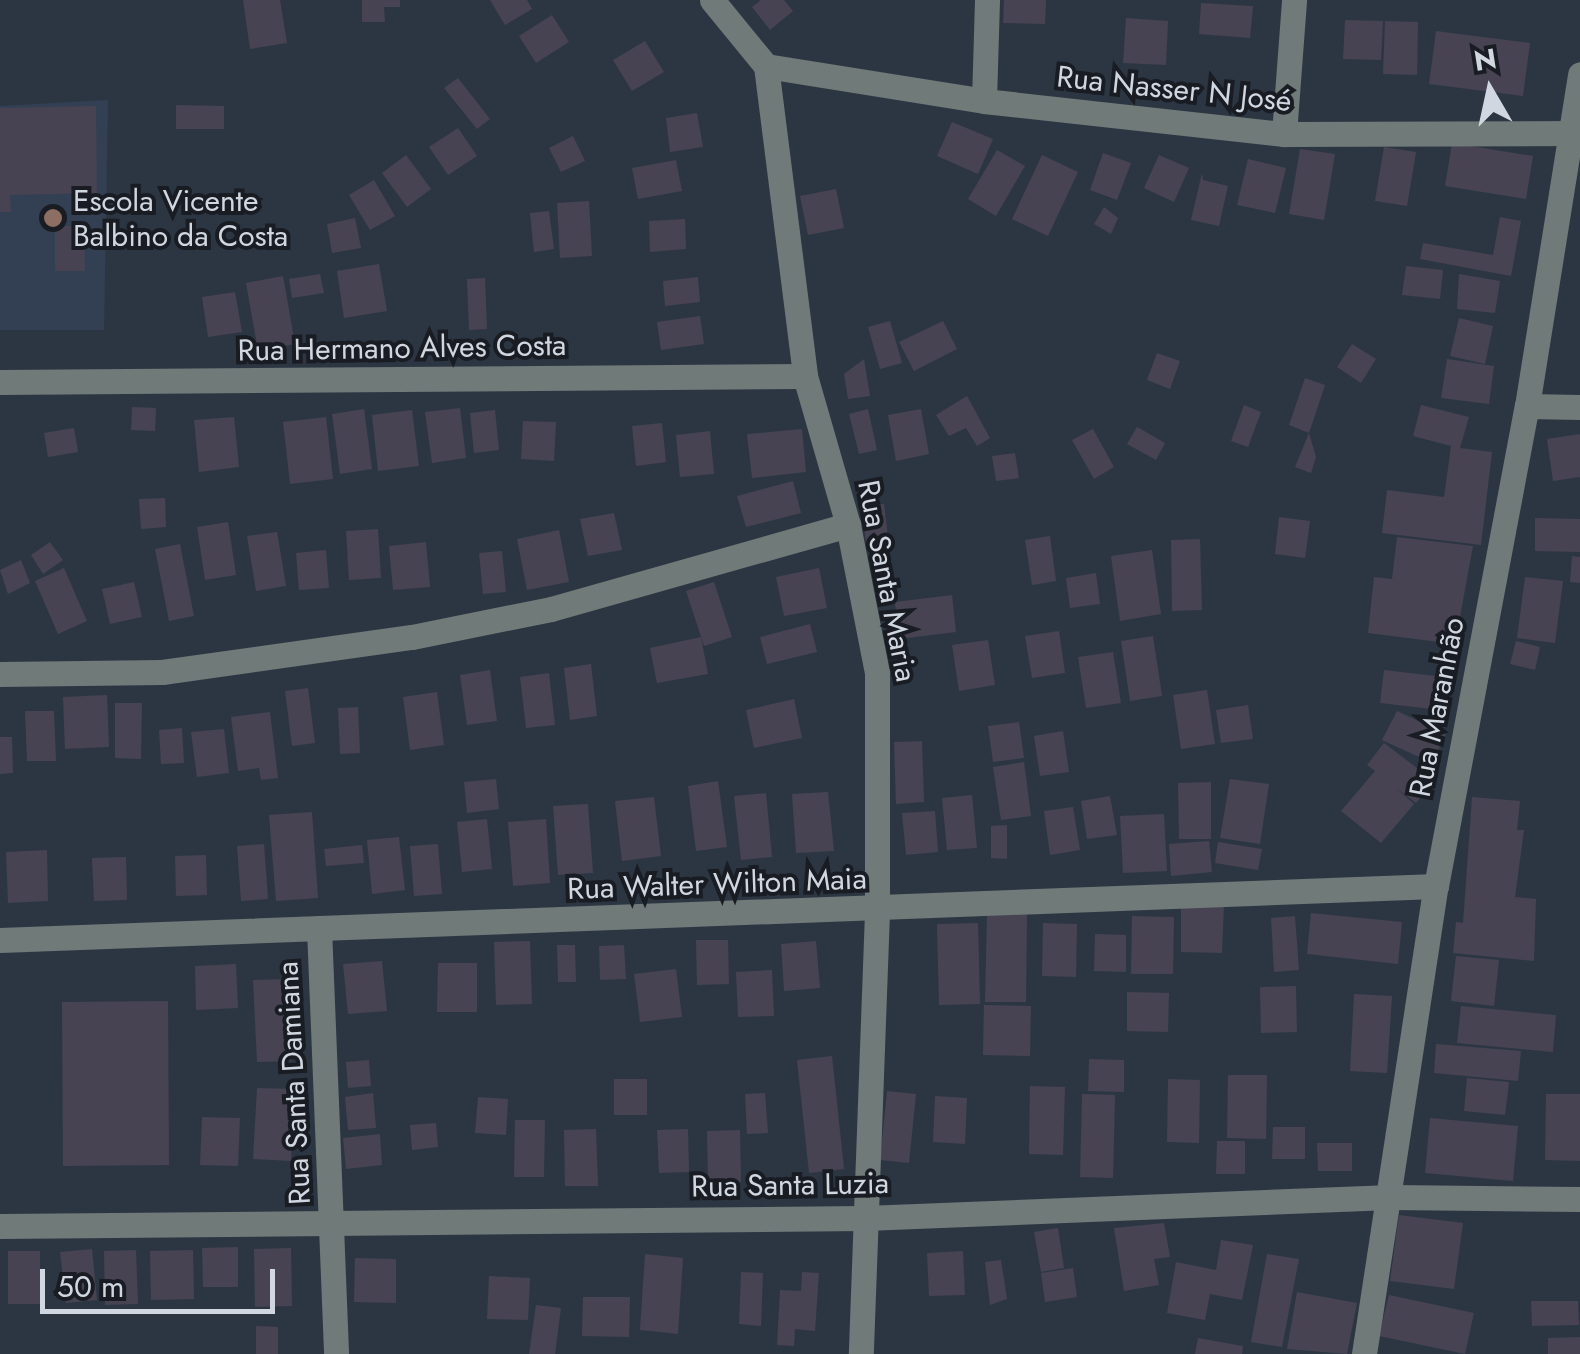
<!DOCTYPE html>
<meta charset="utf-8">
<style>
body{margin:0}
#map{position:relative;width:1580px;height:1354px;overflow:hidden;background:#2c3643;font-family:Jost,sans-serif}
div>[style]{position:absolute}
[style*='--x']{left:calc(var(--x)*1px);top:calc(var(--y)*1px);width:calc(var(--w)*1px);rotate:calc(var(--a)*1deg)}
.built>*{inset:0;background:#334053}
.building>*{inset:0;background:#474353}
.minor>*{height:25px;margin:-12.5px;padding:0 12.5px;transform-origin:12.5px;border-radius:12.5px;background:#707a79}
.dots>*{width:28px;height:28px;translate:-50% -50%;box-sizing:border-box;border:5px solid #191d23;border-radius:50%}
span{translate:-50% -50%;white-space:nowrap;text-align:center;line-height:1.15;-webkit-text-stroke:8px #191d23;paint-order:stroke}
.street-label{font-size:30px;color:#d1d7e0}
.poi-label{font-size:30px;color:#d1d7e0}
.left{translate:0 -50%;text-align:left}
.north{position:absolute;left:1440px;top:40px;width:100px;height:100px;-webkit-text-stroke:8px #191d23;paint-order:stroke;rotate:351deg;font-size:28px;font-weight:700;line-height:40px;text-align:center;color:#d1d7e0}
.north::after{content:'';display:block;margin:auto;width:35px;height:45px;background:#d1d7e0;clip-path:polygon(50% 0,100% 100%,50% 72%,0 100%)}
.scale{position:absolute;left:40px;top:1269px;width:235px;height:45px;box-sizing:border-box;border:5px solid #d1d7e0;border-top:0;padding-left:12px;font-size:30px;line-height:35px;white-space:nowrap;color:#d1d7e0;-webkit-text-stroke:8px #191d23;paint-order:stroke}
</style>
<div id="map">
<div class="built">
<i style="clip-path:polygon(108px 100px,104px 330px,0 330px,0 106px)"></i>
</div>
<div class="building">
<i style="clip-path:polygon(243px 0,280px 0,287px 43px,250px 49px)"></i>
<i style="clip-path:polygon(362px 0,400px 0,400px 7px,384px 7px,385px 22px,362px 22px)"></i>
<i style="clip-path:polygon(490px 0,527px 0,532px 9px,505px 25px)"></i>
<i style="clip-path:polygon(761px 0,784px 0,793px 11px,770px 30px,752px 7px)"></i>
<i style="clip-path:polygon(1004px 0,1046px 0,1045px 24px,1003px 23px)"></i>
<i style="clip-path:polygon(1201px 3px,1253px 6px,1250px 38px,1199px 34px)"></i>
<i style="clip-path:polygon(552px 15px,569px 42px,536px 63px,519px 36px)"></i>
<i style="clip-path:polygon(1126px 18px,1168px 21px,1166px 65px,1123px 63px)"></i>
<i style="clip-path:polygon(1345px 20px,1383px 21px,1381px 60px,1343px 59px)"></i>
<i style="clip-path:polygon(1385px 21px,1418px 22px,1417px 75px,1383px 74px)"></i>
<i style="clip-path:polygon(1436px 31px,1530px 43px,1523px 96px,1429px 84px)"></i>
<i style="clip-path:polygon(645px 41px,664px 72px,632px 91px,613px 60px)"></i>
<i style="clip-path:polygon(458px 78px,490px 119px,477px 129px,444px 88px)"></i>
<i style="clip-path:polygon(176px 105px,224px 106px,224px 129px,176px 129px)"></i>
<i style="clip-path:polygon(96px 106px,97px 193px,10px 195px,11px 212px,0 212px,0 108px)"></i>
<i style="clip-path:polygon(697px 113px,703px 147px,670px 152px,666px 118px)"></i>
<i style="clip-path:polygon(952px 122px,993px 139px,978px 174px,937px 156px)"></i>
<i style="clip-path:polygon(458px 128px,477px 156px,448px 175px,429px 147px)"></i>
<i style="clip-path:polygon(573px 136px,585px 161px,561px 172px,549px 148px)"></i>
<i style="clip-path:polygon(1452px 143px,1533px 156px,1526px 199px,1445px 186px)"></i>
<i style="clip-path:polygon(1384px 147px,1416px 152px,1407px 206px,1375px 201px)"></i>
<i style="clip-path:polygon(1300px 149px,1335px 154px,1324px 220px,1289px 214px)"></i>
<i style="clip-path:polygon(997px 150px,1025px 166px,996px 216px,968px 199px)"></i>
<i style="clip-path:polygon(1103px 153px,1131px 163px,1117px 200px,1090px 190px)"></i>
<i style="clip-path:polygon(406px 155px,431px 189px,407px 207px,382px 173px)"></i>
<i style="clip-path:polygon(1042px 155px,1078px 172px,1048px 236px,1012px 219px)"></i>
<i style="clip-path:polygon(1159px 155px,1189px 168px,1174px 202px,1144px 188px)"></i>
<i style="clip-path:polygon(1248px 159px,1286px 168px,1275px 213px,1237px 205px)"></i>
<i style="clip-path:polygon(676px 160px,682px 191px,638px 199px,632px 168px)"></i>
<i style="clip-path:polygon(1202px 173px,1203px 180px,1228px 186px,1219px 226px,1191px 220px)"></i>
<i style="clip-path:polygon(374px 180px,395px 216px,370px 230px,349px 195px)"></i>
<i style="clip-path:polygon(836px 189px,844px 228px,808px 235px,800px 196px)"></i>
<i style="clip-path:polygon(589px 201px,592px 256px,560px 258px,557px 203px)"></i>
<i style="clip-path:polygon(1104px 207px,1118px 218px,1111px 234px,1094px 224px)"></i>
<i style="clip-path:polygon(549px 211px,554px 249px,534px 252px,530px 213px)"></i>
<i style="clip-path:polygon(1500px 217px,1521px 221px,1511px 276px,1420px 259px,1423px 243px,1493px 255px)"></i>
<i style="clip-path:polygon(355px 218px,361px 248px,332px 253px,327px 224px)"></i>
<i style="clip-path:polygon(685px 219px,686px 249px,650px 252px,649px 221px)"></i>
<i style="clip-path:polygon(55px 226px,84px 226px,85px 271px,55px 271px)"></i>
<i style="clip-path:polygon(379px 264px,387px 311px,344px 318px,337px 271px)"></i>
<i style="clip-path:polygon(1406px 266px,1443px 270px,1440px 299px,1402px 295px)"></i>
<i style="clip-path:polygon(320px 274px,324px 293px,292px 298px,289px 279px)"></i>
<i style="clip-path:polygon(1459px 274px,1500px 281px,1495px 313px,1457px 309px)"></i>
<i style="clip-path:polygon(283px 276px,295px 344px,258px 351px,246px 283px)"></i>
<i style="clip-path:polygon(698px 277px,700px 302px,665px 306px,663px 281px)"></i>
<i style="clip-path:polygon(485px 278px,487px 329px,469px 330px,467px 279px)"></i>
<i style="clip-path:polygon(235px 292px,242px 332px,208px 337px,202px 297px)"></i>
<i style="clip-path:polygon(700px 316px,704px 344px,661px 350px,657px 322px)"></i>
<i style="clip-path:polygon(1459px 318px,1493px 326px,1485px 364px,1450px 356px)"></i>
<i style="clip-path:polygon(890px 321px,902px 363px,880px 369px,868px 327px)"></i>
<i style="clip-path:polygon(943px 321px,957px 349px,914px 371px,899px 342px)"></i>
<i style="clip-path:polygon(1352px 344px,1376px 359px,1361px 383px,1337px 367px)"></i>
<i style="clip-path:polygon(1157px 353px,1180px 361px,1170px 389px,1147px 380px)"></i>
<i style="clip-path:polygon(864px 359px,870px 396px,848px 399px,844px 374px)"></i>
<i style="clip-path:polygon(1447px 359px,1494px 366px,1489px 404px,1441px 398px)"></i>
<i style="clip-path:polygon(1305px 378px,1325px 385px,1309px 433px,1289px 425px)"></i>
<i style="clip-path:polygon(967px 396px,990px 438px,977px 446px,966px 428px,949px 436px,936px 415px)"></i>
<i style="clip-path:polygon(1244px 405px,1261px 412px,1248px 447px,1231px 441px)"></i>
<i style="clip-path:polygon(1421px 405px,1469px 417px,1460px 448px,1492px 452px,1481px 545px,1382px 533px,1387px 490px,1444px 497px,1451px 446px,1413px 436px)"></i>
<i style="clip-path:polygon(132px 407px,156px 408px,155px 431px,131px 430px)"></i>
<i style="clip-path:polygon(460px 408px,466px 458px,432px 463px,425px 412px)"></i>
<i style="clip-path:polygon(364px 409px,372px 469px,340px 474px,332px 414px)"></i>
<i style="clip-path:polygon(868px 409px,877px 450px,859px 454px,849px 414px)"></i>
<i style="clip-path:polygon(921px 409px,929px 454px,896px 461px,888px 415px)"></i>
<i style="clip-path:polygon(412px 410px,419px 466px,378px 471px,372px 415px)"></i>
<i style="clip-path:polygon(495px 410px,499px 450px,474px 453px,470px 413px)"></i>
<i style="clip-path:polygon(234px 417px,239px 467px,199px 472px,194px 420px)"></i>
<i style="clip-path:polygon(326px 417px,333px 479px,290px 484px,283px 422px)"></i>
<i style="clip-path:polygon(523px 421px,556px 422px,554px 461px,521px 459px)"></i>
<i style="clip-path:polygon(662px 423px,666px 462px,636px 466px,632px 426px)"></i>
<i style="clip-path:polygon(1137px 427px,1165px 443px,1156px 460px,1127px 444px)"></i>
<i style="clip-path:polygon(74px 428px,78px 452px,48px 457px,44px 433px)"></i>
<i style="clip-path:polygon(802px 429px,806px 472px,752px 478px,747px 434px)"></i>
<i style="clip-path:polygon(1093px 429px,1114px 467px,1094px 479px,1072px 440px)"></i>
<i style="clip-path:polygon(710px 431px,714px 474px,680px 477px,676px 435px)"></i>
<i style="clip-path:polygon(1309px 433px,1316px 457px,1311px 473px,1295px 467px)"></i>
<i style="clip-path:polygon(1580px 434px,1580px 477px,1553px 481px,1547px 439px)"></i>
<i style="clip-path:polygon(1015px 453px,1019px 478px,996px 481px,992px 456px)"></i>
<i style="clip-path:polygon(793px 481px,801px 513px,746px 527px,737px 496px)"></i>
<i style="clip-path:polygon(165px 498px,166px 527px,141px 529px,139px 499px)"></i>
<i style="clip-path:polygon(884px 504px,889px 545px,867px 548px,861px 506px)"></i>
<i style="clip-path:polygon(614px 513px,622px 550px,588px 556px,580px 519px)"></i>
<i style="clip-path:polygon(1279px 517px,1310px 521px,1305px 558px,1275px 554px)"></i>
<i style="clip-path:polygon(1535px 518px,1580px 519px,1580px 552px,1535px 551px)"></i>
<i style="clip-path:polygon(228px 522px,236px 575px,205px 580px,197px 527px)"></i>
<i style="clip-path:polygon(378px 529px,381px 578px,349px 580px,346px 531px)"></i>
<i style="clip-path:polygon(559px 530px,569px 582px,527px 590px,517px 539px)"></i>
<i style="clip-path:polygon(277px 532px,286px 586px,256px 591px,247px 536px)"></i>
<i style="clip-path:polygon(1050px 536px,1056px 581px,1032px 585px,1025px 540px)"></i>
<i style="clip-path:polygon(1397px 537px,1473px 546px,1455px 644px,1368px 633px,1374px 577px,1392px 579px)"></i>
<i style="clip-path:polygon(1200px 539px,1202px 610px,1172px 611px,1171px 540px)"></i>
<i style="clip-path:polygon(50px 542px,63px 560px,43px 574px,31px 555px)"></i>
<i style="clip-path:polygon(426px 542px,430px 587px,393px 590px,389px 546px)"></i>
<i style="clip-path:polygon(180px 544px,194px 616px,169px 621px,155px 549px)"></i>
<i style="clip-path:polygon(326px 550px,329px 588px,299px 590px,296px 553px)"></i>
<i style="clip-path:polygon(1152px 550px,1161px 614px,1120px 621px,1111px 556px)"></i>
<i style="clip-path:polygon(502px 551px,506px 592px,483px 594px,479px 553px)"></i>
<i style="clip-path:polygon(1572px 556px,1580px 557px,1580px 583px,1570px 582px)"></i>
<i style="clip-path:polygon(21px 560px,30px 583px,8px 594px,0 570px)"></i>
<i style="clip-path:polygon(64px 568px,87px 621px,58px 634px,35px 581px)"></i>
<i style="clip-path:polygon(819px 568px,827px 608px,784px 616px,776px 577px)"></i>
<i style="clip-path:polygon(1096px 573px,1100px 604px,1070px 608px,1066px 578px)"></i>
<i style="clip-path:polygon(1525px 577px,1563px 581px,1555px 643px,1517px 638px)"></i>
<i style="clip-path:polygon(134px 582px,142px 617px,110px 624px,102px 589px)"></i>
<i style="clip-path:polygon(714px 582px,732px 637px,704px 646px,686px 591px)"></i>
<i style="clip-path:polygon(952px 595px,956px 632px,899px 639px,895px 602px)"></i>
<i style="clip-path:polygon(810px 624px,817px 652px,767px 664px,760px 637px)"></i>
<i style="clip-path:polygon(1059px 631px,1065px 673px,1032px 678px,1025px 636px)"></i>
<i style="clip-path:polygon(1153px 636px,1162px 696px,1130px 701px,1121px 641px)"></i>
<i style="clip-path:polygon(701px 637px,708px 674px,657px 683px,650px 648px)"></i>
<i style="clip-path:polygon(988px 640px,995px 685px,959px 691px,952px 645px)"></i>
<i style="clip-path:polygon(1516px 641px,1540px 647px,1535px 670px,1510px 664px)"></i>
<i style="clip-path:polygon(1113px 652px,1121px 703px,1086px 708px,1078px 657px)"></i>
<i style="clip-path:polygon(591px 664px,597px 716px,570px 720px,564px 668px)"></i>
<i style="clip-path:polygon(490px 670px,497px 721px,467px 725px,460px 675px)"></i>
<i style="clip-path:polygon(1384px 670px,1444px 677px,1440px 710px,1380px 703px)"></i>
<i style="clip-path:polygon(549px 673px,555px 725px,526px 728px,520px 677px)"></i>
<i style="clip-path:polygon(308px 688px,315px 743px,292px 746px,285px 691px)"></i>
<i style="clip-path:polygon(1207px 690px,1215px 744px,1181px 749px,1173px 695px)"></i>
<i style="clip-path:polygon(437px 692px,444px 745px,410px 750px,403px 697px)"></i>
<i style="clip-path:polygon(107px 695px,109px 747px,65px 749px,63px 697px)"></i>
<i style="clip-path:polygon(794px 699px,802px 738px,754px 748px,746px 710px)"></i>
<i style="clip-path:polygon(115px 703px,142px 703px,141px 759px,115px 758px)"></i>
<i style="clip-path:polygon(1248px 705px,1253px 739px,1221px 743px,1216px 710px)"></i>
<i style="clip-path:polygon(358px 707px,360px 753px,340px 754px,338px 708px)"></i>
<i style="clip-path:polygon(25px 711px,54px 711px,56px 761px,27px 761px)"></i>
<i style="clip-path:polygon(1397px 711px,1446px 734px,1432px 763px,1382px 740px)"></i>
<i style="clip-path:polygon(270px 712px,278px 778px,261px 780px,259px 768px,238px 771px,231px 717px)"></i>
<i style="clip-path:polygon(1019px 722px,1024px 758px,993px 762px,988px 726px)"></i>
<i style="clip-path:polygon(182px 728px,184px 763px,161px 764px,159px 730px)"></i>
<i style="clip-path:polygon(224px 729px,229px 773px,197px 777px,191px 732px)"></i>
<i style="clip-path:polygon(1063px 731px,1069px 772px,1040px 776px,1034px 736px)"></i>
<i style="clip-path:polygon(0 737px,12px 737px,13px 773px,0 774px)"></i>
<i style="clip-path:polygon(922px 741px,924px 802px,896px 804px,894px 742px)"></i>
<i style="clip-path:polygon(1384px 743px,1434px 781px,1416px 803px,1396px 788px,1414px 804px,1381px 843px,1341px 811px,1375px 771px,1367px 765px)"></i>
<i style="clip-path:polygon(1024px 762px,1031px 816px,1001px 820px,993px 767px)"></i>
<i style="clip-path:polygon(496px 779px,499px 809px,467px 813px,464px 782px)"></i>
<i style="clip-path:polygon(1230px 779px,1269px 784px,1260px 844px,1220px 838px)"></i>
<i style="clip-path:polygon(718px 781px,727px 847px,696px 851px,688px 786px)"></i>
<i style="clip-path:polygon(1211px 782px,1211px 839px,1179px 839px,1178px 783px)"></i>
<i style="clip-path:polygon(828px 792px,834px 851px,796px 853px,792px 794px)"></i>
<i style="clip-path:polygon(766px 793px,772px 857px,741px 860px,734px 796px)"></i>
<i style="clip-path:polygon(972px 795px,977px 848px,947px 850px,942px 798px)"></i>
<i style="clip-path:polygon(1110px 796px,1117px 835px,1087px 839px,1081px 801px)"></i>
<i style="clip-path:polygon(654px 797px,661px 856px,622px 861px,615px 801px)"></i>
<i style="clip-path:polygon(1472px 797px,1520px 801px,1517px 830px,1524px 830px,1515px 897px,1536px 899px,1534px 961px,1453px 953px,1456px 922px,1463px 923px)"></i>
<i style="clip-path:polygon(588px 804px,593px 873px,558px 875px,553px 806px)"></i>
<i style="clip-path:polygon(1073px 807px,1080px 850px,1050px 855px,1044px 811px)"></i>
<i style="clip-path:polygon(935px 811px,938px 852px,906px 855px,902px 813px)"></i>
<i style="clip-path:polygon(312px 812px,318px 898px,276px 901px,269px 815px)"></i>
<i style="clip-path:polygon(1164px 814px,1167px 871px,1123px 873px,1120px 816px)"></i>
<i style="clip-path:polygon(487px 819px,492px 869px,462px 872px,457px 822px)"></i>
<i style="clip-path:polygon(546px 819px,550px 883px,513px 886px,508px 822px)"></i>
<i style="clip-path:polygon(1007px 825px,1007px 859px,991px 858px,991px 826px)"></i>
<i style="clip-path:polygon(399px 837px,405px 890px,372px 894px,367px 840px)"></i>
<i style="clip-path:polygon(1209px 841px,1212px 872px,1171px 876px,1169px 844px)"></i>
<i style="clip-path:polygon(1218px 842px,1262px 849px,1258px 870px,1215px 863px)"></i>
<i style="clip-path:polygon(264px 844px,268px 899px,241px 901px,237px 846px)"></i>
<i style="clip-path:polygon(438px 844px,442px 894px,414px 896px,410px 846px)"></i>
<i style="clip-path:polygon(362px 845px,364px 863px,326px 866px,324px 849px)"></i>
<i style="clip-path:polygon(47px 850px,48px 901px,8px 903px,6px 852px)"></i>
<i style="clip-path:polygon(206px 855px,207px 895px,176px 896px,175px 856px)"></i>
<i style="clip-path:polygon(126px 857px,127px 900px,94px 901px,92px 858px)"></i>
<i style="clip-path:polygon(1181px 904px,1224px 905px,1222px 953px,1181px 952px)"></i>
<i style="clip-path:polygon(1311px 913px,1402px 922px,1398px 964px,1307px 954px)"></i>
<i style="clip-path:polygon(987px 915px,1027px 915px,1026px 1002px,985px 1002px)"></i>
<i style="clip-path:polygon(1132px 916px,1174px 917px,1173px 974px,1131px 974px)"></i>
<i style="clip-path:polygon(1295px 916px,1299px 970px,1274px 972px,1271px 918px)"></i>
<i style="clip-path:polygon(978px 923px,980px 1004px,939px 1005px,937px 924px)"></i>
<i style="clip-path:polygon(1043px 923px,1077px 924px,1076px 977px,1042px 976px)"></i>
<i style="clip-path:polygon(1095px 934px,1126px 935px,1126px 972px,1094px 971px)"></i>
<i style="clip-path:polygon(696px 940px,728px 940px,729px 984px,697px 985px)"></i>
<i style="clip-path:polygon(530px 941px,532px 1004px,496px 1005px,494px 942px)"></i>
<i style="clip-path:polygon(816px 941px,820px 988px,784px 991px,781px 944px)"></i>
<i style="clip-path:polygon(557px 945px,575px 945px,576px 982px,558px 982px)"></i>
<i style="clip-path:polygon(624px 945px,626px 979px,600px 980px,599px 946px)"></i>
<i style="clip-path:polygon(1456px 956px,1499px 960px,1494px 1006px,1451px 1001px)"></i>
<i style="clip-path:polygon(382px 961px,387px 1011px,348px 1014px,343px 964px)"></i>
<i style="clip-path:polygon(438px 963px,477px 963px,477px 1012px,437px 1012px)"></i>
<i style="clip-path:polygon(236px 964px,238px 1008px,196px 1010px,195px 966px)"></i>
<i style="clip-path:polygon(676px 969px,682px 1017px,640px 1022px,634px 974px)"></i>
<i style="clip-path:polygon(772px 970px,774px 1016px,738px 1017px,736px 972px)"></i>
<i style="clip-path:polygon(288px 979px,291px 1061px,257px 1062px,253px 980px)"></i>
<i style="clip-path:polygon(1296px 986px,1297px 1032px,1261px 1033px,1260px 987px)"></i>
<i style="clip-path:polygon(1127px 992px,1169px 993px,1168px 1032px,1127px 1031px)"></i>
<i style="clip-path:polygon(1354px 994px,1392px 996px,1387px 1073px,1350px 1071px)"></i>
<i style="clip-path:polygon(168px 1001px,169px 1165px,63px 1166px,62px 1002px)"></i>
<i style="clip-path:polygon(984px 1005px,1031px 1006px,1030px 1056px,983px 1055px)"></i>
<i style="clip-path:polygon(1461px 1006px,1556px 1015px,1553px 1052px,1457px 1043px)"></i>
<i style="clip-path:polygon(1436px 1044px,1521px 1051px,1518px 1081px,1434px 1073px)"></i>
<i style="clip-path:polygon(832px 1056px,844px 1169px,809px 1173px,797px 1060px)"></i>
<i style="clip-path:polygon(1089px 1059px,1124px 1060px,1124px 1092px,1088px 1091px)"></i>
<i style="clip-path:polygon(369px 1060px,371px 1086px,348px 1088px,346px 1062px)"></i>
<i style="clip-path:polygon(1228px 1075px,1267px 1075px,1266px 1139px,1227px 1138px)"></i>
<i style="clip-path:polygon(1467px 1078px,1509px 1082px,1505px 1115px,1464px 1111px)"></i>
<i style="clip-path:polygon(614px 1079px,647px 1079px,647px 1115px,614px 1115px)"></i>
<i style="clip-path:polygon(1168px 1079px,1200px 1080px,1199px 1143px,1167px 1142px)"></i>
<i style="clip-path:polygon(1030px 1086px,1065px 1087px,1063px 1155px,1029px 1154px)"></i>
<i style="clip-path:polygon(257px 1088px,295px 1089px,291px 1161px,253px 1159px)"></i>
<i style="clip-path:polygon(887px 1091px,916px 1094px,909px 1163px,880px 1160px)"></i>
<i style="clip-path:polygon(373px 1093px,376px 1128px,348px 1130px,345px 1097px)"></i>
<i style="clip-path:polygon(765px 1093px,768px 1133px,747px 1134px,745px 1094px)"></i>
<i style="clip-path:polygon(1082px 1094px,1115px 1095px,1113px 1178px,1080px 1177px)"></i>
<i style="clip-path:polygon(1546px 1094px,1580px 1094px,1580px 1161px,1545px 1160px)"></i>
<i style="clip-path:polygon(935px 1096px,967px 1098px,965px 1144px,933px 1142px)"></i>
<i style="clip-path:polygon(478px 1097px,508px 1099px,506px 1135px,475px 1133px)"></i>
<i style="clip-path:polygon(202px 1117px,240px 1118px,238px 1166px,200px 1165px)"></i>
<i style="clip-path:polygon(1430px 1118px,1518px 1126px,1513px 1181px,1425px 1173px)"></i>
<i style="clip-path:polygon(515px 1120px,545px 1120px,544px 1177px,514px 1177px)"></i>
<i style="clip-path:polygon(436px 1123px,438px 1147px,412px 1150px,410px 1125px)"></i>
<i style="clip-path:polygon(1273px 1127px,1305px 1127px,1305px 1159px,1272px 1159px)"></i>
<i style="clip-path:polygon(596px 1129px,598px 1186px,565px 1186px,564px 1130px)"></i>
<i style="clip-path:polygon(688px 1129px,689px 1172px,659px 1173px,657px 1130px)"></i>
<i style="clip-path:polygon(740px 1130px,741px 1182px,708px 1182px,707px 1131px)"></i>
<i style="clip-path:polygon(380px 1134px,382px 1165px,346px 1169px,343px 1138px)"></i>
<i style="clip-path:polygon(1217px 1141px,1245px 1141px,1245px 1174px,1216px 1174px)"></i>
<i style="clip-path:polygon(1317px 1143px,1352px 1143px,1352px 1171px,1318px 1171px)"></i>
<i style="clip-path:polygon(1399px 1215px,1463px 1223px,1454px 1289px,1390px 1281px)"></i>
<i style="clip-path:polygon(1164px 1223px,1170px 1257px,1154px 1259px,1159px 1285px,1124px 1291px,1114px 1228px)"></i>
<i style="clip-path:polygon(1058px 1228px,1064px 1268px,1041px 1272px,1034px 1232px)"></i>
<i style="clip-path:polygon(1221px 1240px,1253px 1245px,1242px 1300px,1210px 1294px,1205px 1320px,1167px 1313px,1176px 1262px,1216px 1270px)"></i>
<i style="clip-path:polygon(238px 1247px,238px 1287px,203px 1287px,202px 1248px)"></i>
<i style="clip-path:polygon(291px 1248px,292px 1306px,255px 1307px,254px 1249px)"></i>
<i style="clip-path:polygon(92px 1249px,97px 1300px,66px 1303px,60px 1252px)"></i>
<i style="clip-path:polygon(136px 1250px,138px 1304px,105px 1305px,104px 1251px)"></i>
<i style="clip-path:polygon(193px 1250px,194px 1299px,151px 1300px,150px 1251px)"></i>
<i style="clip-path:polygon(8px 1251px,40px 1251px,40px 1304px,8px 1304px)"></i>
<i style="clip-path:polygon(963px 1251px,965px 1295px,929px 1296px,927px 1253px)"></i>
<i style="clip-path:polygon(645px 1254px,683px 1258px,678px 1334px,640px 1330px)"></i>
<i style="clip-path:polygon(1267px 1254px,1299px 1259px,1282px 1347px,1251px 1342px)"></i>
<i style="clip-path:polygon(355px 1258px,396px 1259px,396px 1303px,354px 1302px)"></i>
<i style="clip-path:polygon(1001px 1260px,1007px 1299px,990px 1305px,985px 1262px)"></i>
<i style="clip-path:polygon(1073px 1268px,1077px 1297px,1045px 1302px,1041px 1273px)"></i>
<i style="clip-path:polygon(741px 1272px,763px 1273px,761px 1326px,739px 1324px)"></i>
<i style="clip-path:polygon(802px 1272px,819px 1273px,815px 1331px,795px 1329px,794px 1346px,777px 1345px,780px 1290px,801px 1291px)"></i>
<i style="clip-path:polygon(489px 1276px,530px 1278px,528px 1320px,487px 1319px)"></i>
<i style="clip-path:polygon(1297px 1292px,1357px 1303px,1347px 1354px,1287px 1349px)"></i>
<i style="clip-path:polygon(1389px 1295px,1474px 1313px,1465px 1354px,1379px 1336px)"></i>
<i style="clip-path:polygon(583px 1297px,630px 1297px,629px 1337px,582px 1336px)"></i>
<i style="clip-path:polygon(1531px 1301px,1578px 1301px,1579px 1325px,1532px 1326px)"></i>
<i style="clip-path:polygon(536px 1305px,561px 1308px,555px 1354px,529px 1354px)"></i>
<i style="clip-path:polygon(256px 1326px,278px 1327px,278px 1354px,256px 1354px)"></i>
<i style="clip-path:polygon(1580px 1337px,1580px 1354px,1548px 1354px,1548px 1338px)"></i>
<i style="clip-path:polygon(1198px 1338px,1243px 1346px,1242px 1354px,1195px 1354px)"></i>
</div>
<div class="minor">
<i style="--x:712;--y:0;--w:85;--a:50.7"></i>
<i style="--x:766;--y:66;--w:312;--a:82.8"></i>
<i style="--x:805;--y:376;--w:155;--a:73.9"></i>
<i style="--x:848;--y:525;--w:151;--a:78.9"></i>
<i style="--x:877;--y:673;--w:239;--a:90"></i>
<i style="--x:877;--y:912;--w:442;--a:92.1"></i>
<i style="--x:766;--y:66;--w:221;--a:9.1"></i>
<i style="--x:984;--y:101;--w:302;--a:6.3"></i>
<i style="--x:1284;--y:134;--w:296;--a:-0.2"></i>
<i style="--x:984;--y:101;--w:101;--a:-88.3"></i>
<i style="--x:1284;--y:134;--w:134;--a:-85.7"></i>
<i style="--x:0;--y:382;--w:805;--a:-0.43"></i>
<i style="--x:1527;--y:406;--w:53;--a:1.1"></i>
<i style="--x:0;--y:674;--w:162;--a:-0.7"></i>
<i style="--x:162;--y:672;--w:252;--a:-8"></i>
<i style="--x:412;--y:637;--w:142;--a:-11.4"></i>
<i style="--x:551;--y:609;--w:309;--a:-15.8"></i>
<i style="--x:319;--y:928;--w:426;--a:87.7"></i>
<i style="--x:0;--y:940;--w:1437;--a:-2.15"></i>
<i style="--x:0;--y:1226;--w:865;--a:-0.53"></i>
<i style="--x:865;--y:1218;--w:526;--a:-2.29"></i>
<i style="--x:1391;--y:1197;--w:189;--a:0.6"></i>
<i style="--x:1364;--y:1354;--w:474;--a:-81.3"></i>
<i style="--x:1436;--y:886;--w:489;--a:-79.3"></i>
<i style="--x:1527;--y:406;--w:336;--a:-80.9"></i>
</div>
<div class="dots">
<i style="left:53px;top:218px;background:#8d6e63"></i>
</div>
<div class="street-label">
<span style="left:1174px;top:89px;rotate:6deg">Rua Nasser N José</span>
<span style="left:402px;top:348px;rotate:-1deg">Rua Hermano Alves Costa</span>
<span style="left:887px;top:581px;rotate:79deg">Rua Santa Maria</span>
<span style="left:1437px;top:707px;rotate:-79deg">Rua Maranhão</span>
<span style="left:717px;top:884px;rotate:-2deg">Rua Walter Wilton Maia</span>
<span style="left:294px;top:1083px;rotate:-93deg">Rua Santa Damiana</span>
<span style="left:790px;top:1185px;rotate:-1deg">Rua Santa Luzia</span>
</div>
<div class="poi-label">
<span class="left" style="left:73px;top:218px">Escola Vicente<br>Balbino da Costa</span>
</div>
<div class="north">N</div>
<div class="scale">50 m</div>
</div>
